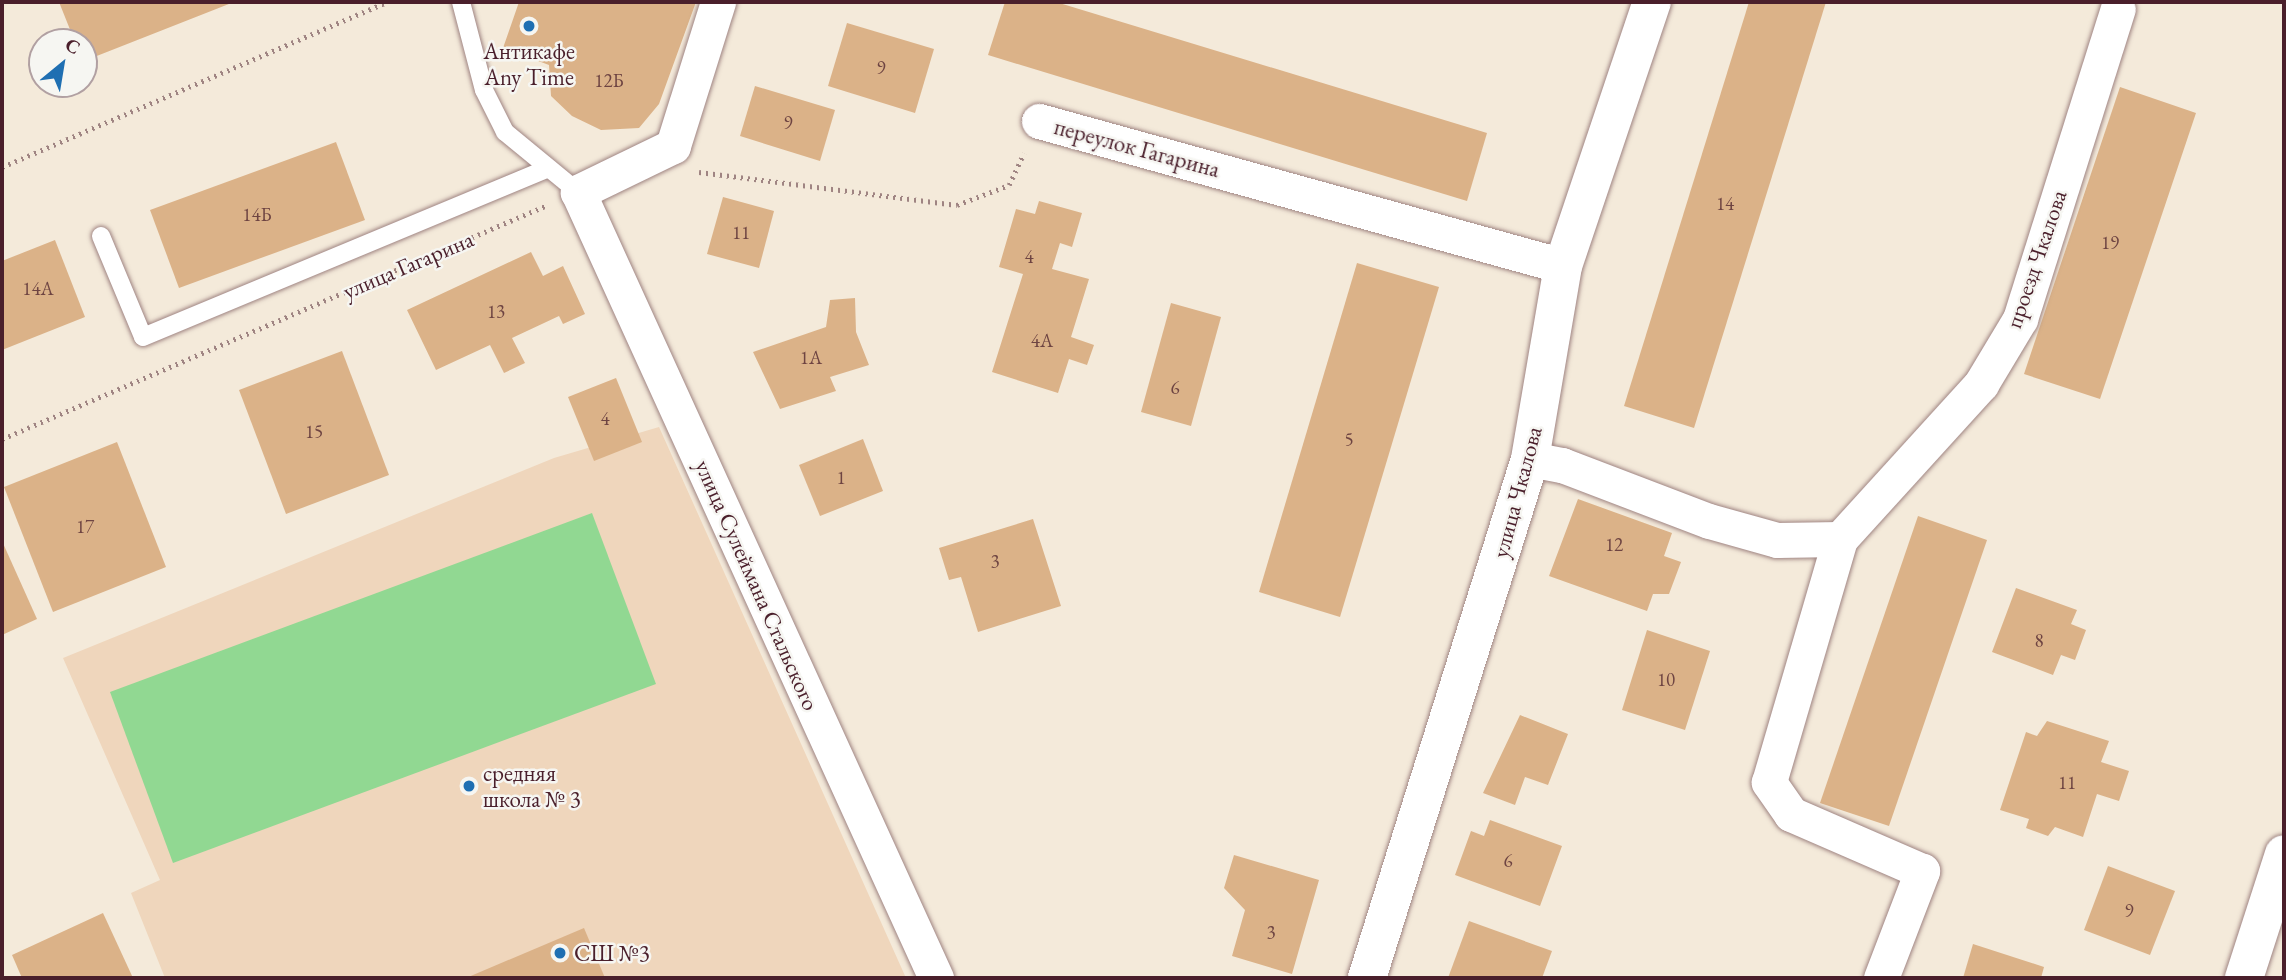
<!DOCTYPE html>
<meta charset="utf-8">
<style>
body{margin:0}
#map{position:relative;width:2286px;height:980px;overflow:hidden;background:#f4eada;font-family:"EB Garamond",serif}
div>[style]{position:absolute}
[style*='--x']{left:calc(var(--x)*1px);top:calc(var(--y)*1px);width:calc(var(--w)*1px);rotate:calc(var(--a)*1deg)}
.built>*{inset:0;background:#efd6bc}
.green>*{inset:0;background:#91d892}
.building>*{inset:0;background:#dbb288}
.path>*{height:4.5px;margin-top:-2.25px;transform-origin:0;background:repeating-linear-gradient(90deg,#9f8482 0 2px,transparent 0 7px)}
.roads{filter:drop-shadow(0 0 2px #9f8482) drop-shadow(0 0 2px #9f8482)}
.service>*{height:18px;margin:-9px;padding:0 9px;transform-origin:9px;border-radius:9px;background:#fff}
.minor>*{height:35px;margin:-17.5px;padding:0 17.5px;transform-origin:17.5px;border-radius:17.5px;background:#fff}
.tertiary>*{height:38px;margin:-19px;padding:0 19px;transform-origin:19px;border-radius:19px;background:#fff}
.dots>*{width:19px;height:19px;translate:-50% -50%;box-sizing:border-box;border:4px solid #f6f6f2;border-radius:50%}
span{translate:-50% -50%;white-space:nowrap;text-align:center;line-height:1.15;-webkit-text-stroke:5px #f6f6f2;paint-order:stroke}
.number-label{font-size:19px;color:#6e4442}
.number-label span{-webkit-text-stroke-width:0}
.poi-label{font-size:23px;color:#4a1f2b}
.left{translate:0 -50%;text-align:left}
.street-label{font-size:23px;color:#4a1f2b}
.frame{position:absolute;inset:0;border:4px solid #4a1f2b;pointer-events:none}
.north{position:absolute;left:28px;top:28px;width:70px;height:70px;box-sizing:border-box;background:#f6f6f2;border:2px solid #b1a0a2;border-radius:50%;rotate:30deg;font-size:19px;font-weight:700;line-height:28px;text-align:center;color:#4a1f2b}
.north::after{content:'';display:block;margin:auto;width:24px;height:32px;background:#1f6fb2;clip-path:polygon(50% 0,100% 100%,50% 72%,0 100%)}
</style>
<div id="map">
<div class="built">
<i style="clip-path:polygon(659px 427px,906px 978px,165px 978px,131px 893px,160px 880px,63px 658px,554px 458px)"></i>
</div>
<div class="green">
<i style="clip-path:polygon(592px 513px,656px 684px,173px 863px,110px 692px)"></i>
</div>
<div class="building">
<i style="clip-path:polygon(59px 2px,234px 2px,84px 61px,84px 42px,75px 42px)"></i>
<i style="clip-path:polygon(519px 2px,696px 2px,659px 104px,639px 128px,601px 130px,572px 116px,551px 96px,549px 65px,503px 48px)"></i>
<i style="clip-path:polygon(1005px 2px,1056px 2px,1487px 133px,1467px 201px,988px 55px)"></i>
<i style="clip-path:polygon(1749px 2px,1826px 2px,1694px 428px,1624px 406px)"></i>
<i style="clip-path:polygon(847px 23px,934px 49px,915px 113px,828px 86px)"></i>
<i style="clip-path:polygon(755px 86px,835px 110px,820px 161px,740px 136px)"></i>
<i style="clip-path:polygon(2120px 87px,2196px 113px,2100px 399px,2024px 374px)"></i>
<i style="clip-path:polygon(336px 142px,365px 220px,179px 288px,150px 210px)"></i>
<i style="clip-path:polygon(723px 197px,774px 211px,759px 268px,707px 254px)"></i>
<i style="clip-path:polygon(1039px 201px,1082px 213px,1072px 247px,1060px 243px,1052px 269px,1089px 279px,1071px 337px,1094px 345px,1087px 365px,1069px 359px,1058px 393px,992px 372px,1023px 274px,999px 267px,1016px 209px,1035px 214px)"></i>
<i style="clip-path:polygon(55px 240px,85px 317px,2px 350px,2px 261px)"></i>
<i style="clip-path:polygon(531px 252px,543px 276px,563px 266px,585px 314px,563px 324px,559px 316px,512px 338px,525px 363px,504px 373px,490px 345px,436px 370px,407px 310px)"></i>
<i style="clip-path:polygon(1357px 263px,1439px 287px,1340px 617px,1259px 592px)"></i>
<i style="clip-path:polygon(855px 298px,856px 332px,869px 365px,830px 377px,836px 391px,780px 409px,753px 352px,826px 327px,830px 300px)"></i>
<i style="clip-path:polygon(1171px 303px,1221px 317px,1191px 426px,1141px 412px)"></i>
<i style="clip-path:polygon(342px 351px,389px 475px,286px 514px,239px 390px)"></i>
<i style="clip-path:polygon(616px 378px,642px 442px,594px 461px,568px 397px)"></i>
<i style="clip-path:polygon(863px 439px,883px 491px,820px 516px,799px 465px)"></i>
<i style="clip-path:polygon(117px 442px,166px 567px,53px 612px,4px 487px)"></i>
<i style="clip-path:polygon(1578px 499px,1672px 533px,1664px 556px,1681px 562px,1669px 594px,1653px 594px,1647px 611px,1549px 576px)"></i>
<i style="clip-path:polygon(1918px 516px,1987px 540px,1889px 826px,1820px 803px)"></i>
<i style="clip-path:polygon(1033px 519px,1061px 606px,978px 632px,961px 577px,949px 580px,939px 548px)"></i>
<i style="clip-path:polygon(2px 541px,37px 619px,2px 635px)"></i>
<i style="clip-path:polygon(2016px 588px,2077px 610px,2071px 624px,2086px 630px,2075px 660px,2061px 655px,2053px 675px,1992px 652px)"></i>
<i style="clip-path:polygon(1647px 630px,1710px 651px,1685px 730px,1622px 710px)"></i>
<i style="clip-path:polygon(1520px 715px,1568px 734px,1548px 785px,1525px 777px,1515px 805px,1483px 793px)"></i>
<i style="clip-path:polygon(2047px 721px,2109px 741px,2101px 762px,2129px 771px,2119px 801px,2097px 794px,2083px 837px,2055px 827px,2048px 836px,2026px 828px,2029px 819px,2000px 810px,2026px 732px,2037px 736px)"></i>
<i style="clip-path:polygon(1490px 820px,1562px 846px,1540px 906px,1455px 875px,1471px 831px,1484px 836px)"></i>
<i style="clip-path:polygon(1234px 855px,1319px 880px,1292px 974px,1232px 956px,1245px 910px,1224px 888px)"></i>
<i style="clip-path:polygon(2108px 866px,2175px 891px,2150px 955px,2084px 930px)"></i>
<i style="clip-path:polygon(103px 913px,133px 978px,22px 978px,12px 955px)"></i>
<i style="clip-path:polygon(1469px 921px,1552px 951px,1542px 978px,1448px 978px)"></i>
<i style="clip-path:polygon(584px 928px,605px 978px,466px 978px)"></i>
<i style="clip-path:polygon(1973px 944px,2044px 967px,2041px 978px,1963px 978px)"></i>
</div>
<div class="path">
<i style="--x:2;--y:167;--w:419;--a:-23.2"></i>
<i style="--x:699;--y:172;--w:260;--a:7.3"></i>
<i style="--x:957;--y:205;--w:56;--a:-21"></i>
<i style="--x:1009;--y:185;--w:35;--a:-65"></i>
<i style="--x:2;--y:439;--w:591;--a:-23.22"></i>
</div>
<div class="roads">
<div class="service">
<i style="--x:461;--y:2;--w:91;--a:75.4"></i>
<i style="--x:484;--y:90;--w:47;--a:63.4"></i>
<i style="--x:505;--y:132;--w:94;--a:39.4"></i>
<i style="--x:101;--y:236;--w:109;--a:67.4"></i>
<i style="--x:143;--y:337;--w:439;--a:-22.6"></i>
</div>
<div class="minor">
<i style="--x:718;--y:2;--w:151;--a:107.4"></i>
<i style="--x:673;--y:146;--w:106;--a:154.2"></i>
<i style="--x:578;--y:192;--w:864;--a:65.51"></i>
<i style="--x:1039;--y:121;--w:544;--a:15.47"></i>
<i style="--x:1530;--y:459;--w:33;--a:11"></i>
<i style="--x:1562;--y:465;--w:157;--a:20.9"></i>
<i style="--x:1709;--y:521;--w:71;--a:15.6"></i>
<i style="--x:1777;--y:540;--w:63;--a:-0.9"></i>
<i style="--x:1881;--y:978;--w:115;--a:-69"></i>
<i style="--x:1922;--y:871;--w:143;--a:-156.5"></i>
<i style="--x:1791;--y:814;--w:39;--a:-125"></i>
<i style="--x:1769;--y:782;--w:253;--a:-73.7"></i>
<i style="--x:1840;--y:539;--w:210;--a:-47.7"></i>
<i style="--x:1981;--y:384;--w:76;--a:-59"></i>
<i style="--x:2020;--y:319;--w:325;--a:-72.5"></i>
</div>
<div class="tertiary">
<i style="--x:1367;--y:978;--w:544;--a:-72.56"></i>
<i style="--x:1530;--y:459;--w:196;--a:-80.3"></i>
<i style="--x:1563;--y:266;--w:279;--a:-71.4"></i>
<i style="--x:2244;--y:978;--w:130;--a:-72.1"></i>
</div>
</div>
<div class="dots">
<i style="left:529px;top:26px;background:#1f6fb2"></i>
<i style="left:469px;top:786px;background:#1f6fb2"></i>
<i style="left:560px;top:953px;background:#1f6fb2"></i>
</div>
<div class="number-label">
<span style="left:881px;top:68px">9</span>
<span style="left:609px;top:81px">12Б</span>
<span style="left:788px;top:123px">9</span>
<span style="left:1725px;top:204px">14</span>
<span style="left:257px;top:215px">14Б</span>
<span style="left:741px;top:233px">11</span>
<span style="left:2110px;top:243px">19</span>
<span style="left:1029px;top:257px">4</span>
<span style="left:38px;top:289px">14А</span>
<span style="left:496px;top:312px">13</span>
<span style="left:1042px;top:341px">4А</span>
<span style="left:811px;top:358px">1А</span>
<span style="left:1175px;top:388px">6</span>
<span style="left:605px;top:419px">4</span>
<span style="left:314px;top:432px">15</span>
<span style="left:1349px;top:440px">5</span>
<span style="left:841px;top:478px">1</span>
<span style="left:85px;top:527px">17</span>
<span style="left:1614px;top:545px">12</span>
<span style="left:995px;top:562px">3</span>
<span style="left:2039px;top:641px">8</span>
<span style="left:1666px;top:680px">10</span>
<span style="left:2067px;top:783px">11</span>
<span style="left:1508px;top:861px">6</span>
<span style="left:2129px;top:911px">9</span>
<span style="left:1271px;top:933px">3</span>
</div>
<div class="poi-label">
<span style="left:529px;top:64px">Антикафе<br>Any Time</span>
<span class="left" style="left:483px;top:786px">средняя<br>школа № 3</span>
<span class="left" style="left:574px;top:953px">СШ №3</span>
</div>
<div class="street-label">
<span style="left:1137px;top:148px;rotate:15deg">переулок Гагарина</span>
<span style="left:2036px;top:259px;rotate:-71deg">проезд Чкалова</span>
<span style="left:408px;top:265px;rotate:-23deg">улица Гагарина</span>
<span style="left:1517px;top:492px;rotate:-75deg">улица Чкалова</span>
<span style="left:757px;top:585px;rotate:66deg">улица Сулеймана Стальского</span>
</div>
<div class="frame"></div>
<div class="north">С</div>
</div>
